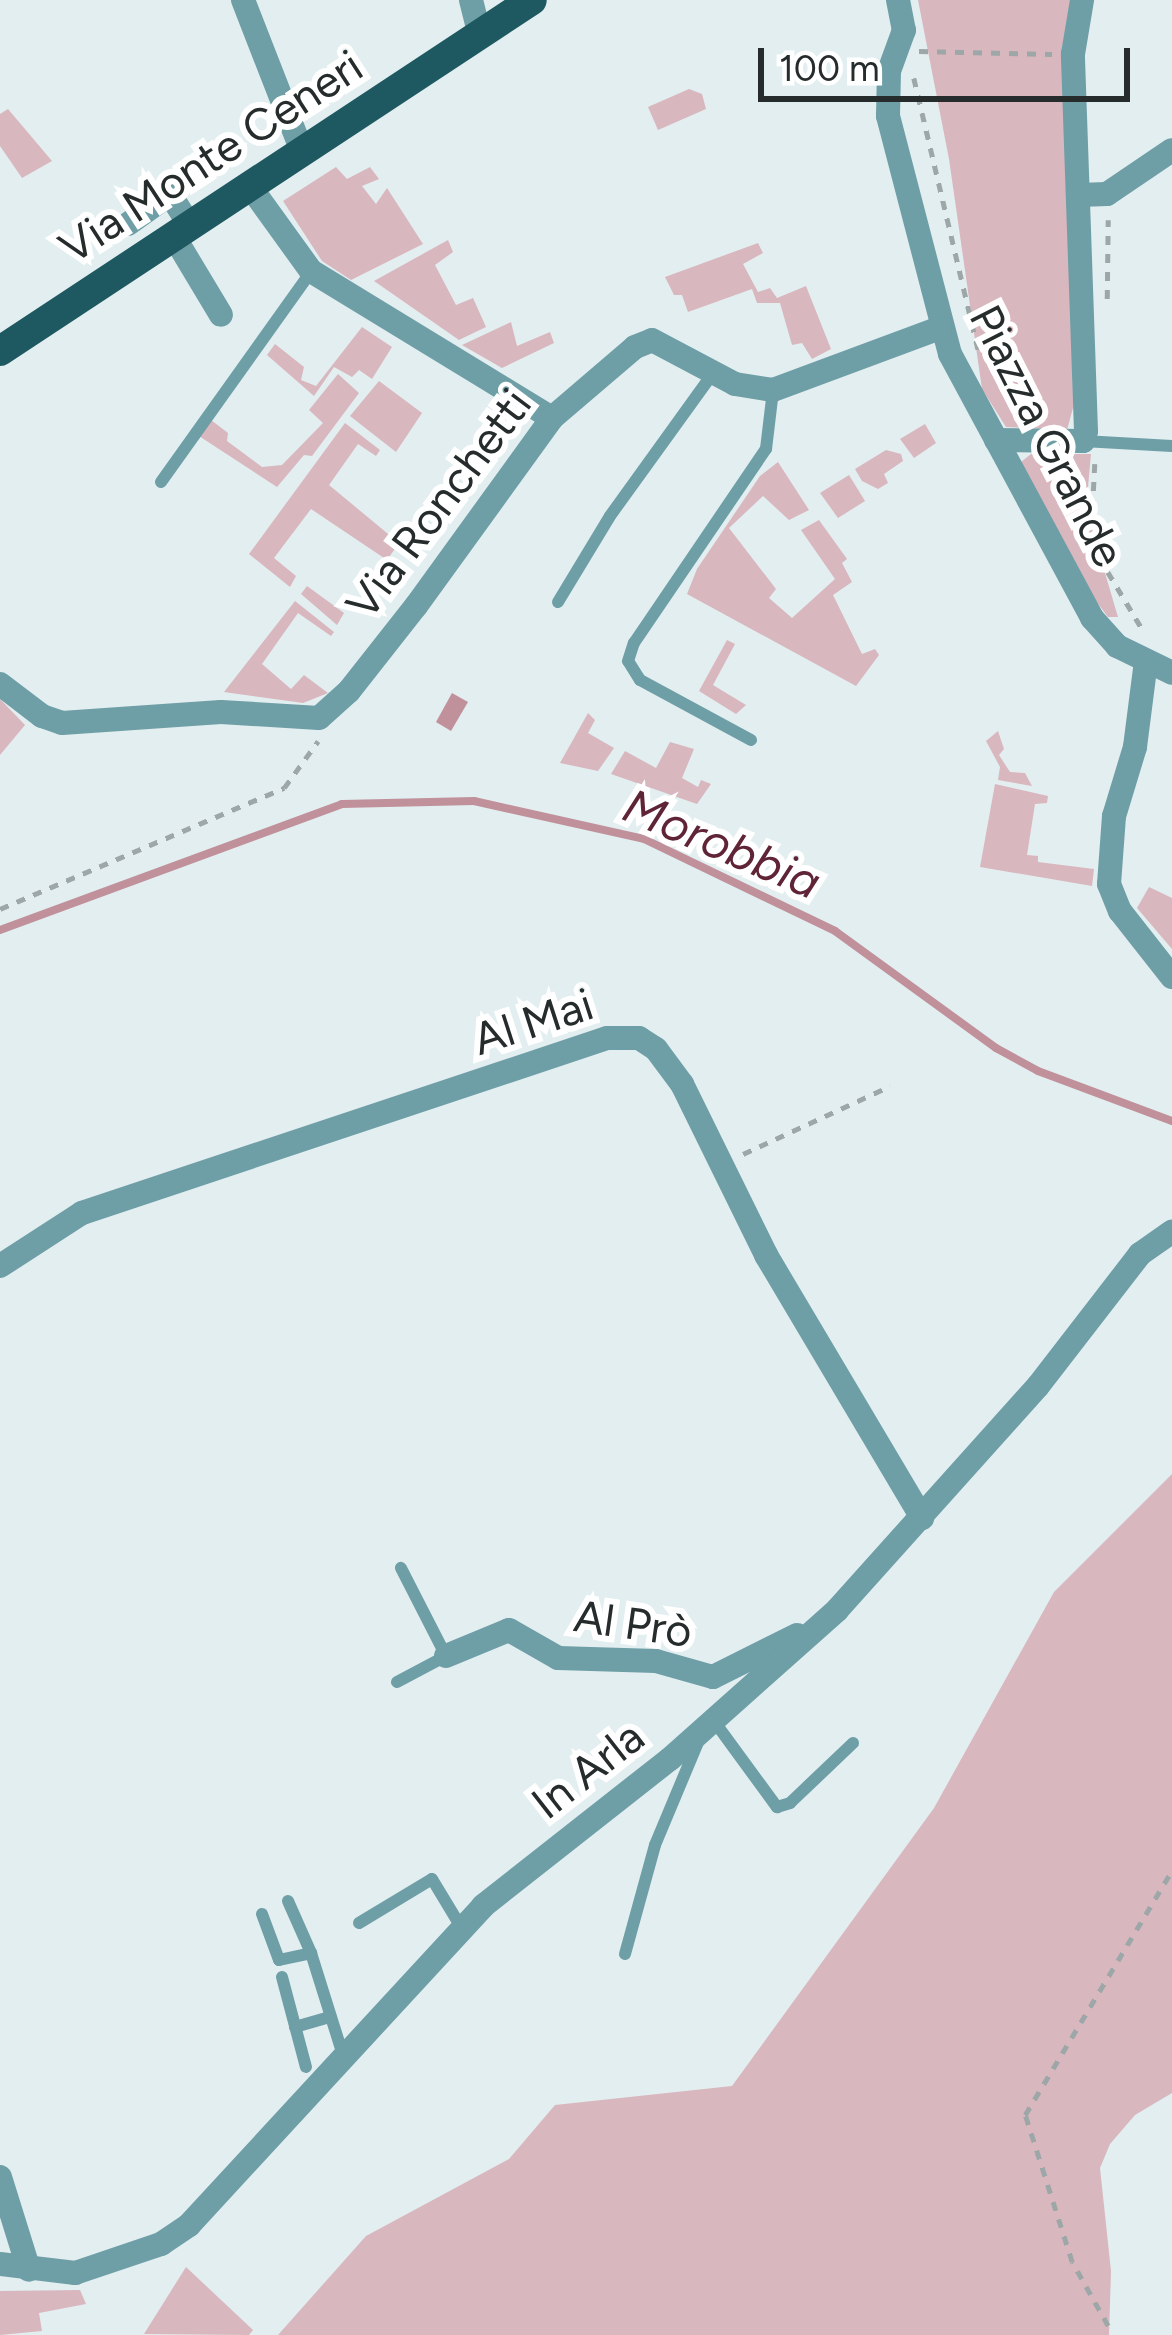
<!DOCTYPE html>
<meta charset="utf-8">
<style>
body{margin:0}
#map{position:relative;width:1172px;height:2335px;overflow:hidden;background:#e2eef0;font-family:Figtree,sans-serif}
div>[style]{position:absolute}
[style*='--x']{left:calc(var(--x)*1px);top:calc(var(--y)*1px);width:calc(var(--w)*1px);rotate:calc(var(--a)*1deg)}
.green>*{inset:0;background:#d9b7be}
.water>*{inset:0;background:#c0919b}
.stream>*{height:8px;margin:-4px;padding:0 4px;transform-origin:4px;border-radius:4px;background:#c0919b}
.path>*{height:4.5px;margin-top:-2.25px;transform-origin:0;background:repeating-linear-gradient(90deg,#9ea7a8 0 9px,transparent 0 18px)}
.service>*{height:12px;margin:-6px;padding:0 6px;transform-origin:6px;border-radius:6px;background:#6e9ea6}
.minor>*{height:24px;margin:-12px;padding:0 12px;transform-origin:12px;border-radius:12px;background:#6e9ea6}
.primary>*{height:30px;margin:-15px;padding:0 15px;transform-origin:15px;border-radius:15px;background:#1e5860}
span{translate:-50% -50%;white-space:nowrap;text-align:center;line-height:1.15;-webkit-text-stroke:12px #fff;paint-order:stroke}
.street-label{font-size:45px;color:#262b2b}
.water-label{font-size:48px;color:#5f2435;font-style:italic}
.scale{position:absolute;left:758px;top:48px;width:372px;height:54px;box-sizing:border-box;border:6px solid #262b2b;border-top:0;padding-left:15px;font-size:36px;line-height:42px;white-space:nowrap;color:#262b2b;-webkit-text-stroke:9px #fff;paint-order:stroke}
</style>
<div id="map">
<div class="green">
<i style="clip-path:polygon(918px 0,1070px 0,1073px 408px,1067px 430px,1006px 427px,982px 389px,949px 159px)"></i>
<i style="clip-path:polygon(689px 89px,702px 94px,706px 109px,658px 130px,648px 107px)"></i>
<i style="clip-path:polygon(8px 109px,52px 161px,22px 178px,0 146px,0 114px)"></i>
<i style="clip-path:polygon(336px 167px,347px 179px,370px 167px,379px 179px,362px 186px,376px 204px,387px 188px,423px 244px,351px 280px,322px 261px,283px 201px)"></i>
<i style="clip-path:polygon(448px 240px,453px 252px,435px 265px,456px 305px,473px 298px,486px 327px,459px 340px,374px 281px)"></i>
<i style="clip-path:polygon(758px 243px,763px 253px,743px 264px,758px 292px,770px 288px,777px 298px,806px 286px,831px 349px,812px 359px,802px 343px,792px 345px,780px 303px,757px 303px,752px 289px,688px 312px,682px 295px,674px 295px,665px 277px)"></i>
<i style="clip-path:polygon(511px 322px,517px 346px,550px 332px,554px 343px,502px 368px,462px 345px)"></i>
<i style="clip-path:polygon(362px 327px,392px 347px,372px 379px,359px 370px,352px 377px,334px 367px,314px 396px,267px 355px,275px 344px,304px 367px,301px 380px,316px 386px)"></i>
<i style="clip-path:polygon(338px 374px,359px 393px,312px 456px,304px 455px,277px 487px,199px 436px,211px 420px,228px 433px,227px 441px,262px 467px,282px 465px,323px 423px,309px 410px)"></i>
<i style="clip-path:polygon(379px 381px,422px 413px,396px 452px,350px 416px)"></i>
<i style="clip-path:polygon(345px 423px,380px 450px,376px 456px,358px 444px,329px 485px,399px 543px,387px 560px,311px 509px,274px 558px,296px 576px,290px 587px,249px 554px)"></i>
<i style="clip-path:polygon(925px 424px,936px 443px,914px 458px,900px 439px)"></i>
<i style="clip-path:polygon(886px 450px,901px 454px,903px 461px,884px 474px,888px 483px,878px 489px,862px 481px,855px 469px)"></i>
<i style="clip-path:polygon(1031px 454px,1091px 454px,1086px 509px,1118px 617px,1108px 617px,1068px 564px,1021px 462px)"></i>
<i style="clip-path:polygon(778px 462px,809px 510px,789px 520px,763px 496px,729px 528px,776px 589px,769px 598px,792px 618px,835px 579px,801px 530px,819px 520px,847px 559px,842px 563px,852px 582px,833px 595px,862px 654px,875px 649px,879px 655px,856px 686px,687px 594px,697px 569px,760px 476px)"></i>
<i style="clip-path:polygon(849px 475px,865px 501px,838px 518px,820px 493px)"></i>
<i style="clip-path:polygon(307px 586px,344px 613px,337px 625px,301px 594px)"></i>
<i style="clip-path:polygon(295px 601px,334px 632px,331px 636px,298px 613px,262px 664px,291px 689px,304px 675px,328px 693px,303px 703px,224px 692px)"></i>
<i style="clip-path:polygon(727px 640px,735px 644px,713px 685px,746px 705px,736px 714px,699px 691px)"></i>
<i style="clip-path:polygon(0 699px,25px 725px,0 755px)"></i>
<i style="clip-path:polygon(588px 713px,595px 720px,588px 733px,614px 748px,598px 771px,560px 763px)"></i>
<i style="clip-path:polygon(998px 731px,1004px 749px,999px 755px,1010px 772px,1025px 773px,1032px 786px,998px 780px,1000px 767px,986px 741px)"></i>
<i style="clip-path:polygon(670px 742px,694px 749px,682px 778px,698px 787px,701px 780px,711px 784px,697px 804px,611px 774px,625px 751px,656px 768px)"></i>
<i style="clip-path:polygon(995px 784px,1048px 796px,1047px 803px,1035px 804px,1027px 855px,1038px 856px,1038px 862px,1094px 869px,1092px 886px,980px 867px)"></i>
<i style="clip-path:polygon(1149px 887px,1172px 898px,1172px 949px,1137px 908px)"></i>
<i style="clip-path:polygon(1172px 1474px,1172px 2093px,1135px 2115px,1110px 2144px,1100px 2168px,1111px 2271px,1109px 2335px,278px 2335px,366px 2236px,509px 2159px,555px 2105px,732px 2086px,934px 1808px,1054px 1592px)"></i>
<i style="clip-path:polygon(186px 2267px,253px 2330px,249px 2335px,144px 2334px)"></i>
<i style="clip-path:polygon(80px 2290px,86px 2304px,39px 2313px,42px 2331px,0 2335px,0 2291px)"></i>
</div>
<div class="water">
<i style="clip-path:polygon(452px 693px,468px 702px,451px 731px,436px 722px)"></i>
</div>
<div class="stream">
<i style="--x:0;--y:930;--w:364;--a:-20.2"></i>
<i style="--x:342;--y:804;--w:132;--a:-1.3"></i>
<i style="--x:474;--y:801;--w:174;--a:12.6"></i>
<i style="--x:644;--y:839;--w:212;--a:25.7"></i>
<i style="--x:835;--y:931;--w:199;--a:36"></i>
<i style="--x:996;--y:1048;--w:48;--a:28.7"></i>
<i style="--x:1038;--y:1071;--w:143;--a:20.5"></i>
</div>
<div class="path">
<i style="--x:919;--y:51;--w:133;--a:1.3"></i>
<i style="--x:914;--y:78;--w:283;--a:76.7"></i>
<i style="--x:1107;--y:299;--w:79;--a:-89.3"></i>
<i style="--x:1095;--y:464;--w:40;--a:92.9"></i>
<i style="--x:1093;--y:504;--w:70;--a:77.6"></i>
<i style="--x:1108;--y:572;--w:70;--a:59"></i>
<i style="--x:0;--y:909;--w:309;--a:-23.1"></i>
<i style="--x:284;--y:788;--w:58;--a:-54.1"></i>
<i style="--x:743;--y:1154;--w:162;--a:-24.8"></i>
<i style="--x:1108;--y:2326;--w:73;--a:-119.4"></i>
<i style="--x:1072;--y:2262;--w:154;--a:-107.7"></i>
<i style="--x:1025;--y:2115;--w:286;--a:-59"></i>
</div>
<div class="service">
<i style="--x:1083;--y:441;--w:89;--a:3.2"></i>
<i style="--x:161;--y:482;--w:258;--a:-54.5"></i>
<i style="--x:558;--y:602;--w:100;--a:-58.8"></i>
<i style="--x:610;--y:516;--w:178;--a:-54.2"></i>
<i style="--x:751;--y:740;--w:126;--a:-151.6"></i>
<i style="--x:640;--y:680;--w:22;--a:-122"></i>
<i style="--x:628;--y:661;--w:19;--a:-72"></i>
<i style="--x:634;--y:643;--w:235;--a:-55.8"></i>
<i style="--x:766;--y:449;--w:59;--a:-83.2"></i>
<i style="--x:397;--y:1682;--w:55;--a:-28"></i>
<i style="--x:446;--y:1656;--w:99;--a:-117.1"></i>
<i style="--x:714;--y:1721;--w:107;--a:53.8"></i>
<i style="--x:777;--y:1807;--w:14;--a:-17"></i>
<i style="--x:790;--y:1803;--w:87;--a:-43.6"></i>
<i style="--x:288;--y:1901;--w:57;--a:66.1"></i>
<i style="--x:311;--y:1953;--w:107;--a:72.6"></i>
<i style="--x:262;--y:1914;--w:49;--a:69.7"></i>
<i style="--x:279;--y:1960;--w:33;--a:-12"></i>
<i style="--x:359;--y:1923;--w:85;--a:-31.1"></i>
<i style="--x:432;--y:1879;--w:56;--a:58.9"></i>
<i style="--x:625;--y:1954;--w:113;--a:-74.6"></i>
<i style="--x:655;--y:1845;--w:114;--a:-67.3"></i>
<i style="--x:282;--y:1977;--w:93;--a:75.1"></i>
<i style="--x:295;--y:2027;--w:37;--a:-16"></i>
</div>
<div class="minor">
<i style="--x:243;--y:0;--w:162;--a:68.7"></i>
<i style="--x:471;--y:0;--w:36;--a:76"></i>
<i style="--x:898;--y:0;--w:31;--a:79"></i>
<i style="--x:904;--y:30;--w:44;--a:110.1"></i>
<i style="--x:889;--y:71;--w:45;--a:91.3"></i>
<i style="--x:888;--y:116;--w:246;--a:75.4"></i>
<i style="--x:950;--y:354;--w:300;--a:61.7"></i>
<i style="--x:1092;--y:618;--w:38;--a:48"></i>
<i style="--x:1117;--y:646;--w:61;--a:26.1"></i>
<i style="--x:249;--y:185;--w:106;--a:54.2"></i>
<i style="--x:311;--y:271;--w:282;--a:31.4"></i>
<i style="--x:1079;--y:195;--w:28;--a:-2"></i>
<i style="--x:1107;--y:194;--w:78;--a:-34.1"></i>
<i style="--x:128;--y:224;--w:52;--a:-35.5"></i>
<i style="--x:170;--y:194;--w:36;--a:58"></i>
<i style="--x:173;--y:235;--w:93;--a:59"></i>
<i style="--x:996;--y:440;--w:87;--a:0.7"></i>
<i style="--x:1083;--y:441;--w:10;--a:-73"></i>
<i style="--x:1086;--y:431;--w:377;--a:-92"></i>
<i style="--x:1073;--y:54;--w:55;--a:-80.5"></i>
<i style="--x:1146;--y:661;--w:87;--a:97.3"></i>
<i style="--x:1135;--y:747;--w:72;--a:106.9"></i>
<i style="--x:1114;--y:816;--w:68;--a:94.2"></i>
<i style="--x:1109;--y:884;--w:29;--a:68"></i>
<i style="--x:1120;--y:911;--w:84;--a:51.8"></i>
<i style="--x:0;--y:684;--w:53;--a:37.3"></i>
<i style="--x:42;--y:716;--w:21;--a:19"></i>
<i style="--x:62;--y:723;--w:159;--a:-4"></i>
<i style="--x:221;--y:712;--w:98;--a:3.5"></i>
<i style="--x:319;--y:718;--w:40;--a:-42"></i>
<i style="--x:349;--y:691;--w:108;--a:-51.8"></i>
<i style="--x:416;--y:606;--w:232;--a:-54.1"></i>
<i style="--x:552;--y:418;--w:109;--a:-40.5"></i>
<i style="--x:635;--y:347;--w:18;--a:-22"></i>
<i style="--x:652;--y:340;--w:94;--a:27.9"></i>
<i style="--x:735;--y:384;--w:38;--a:9"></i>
<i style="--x:773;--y:390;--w:178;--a:-20.4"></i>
<i style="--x:0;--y:1266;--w:98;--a:-32.9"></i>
<i style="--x:82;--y:1213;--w:553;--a:-18.43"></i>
<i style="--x:607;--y:1038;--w:32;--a:0"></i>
<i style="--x:639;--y:1038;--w:20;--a:33"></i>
<i style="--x:656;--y:1049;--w:44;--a:53.4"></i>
<i style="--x:682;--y:1084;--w:191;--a:63.8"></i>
<i style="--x:766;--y:1255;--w:306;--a:59.3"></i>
<i style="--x:446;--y:1656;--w:68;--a:-22.4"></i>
<i style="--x:509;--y:1630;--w:56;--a:29.7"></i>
<i style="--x:558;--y:1658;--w:98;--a:1.8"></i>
<i style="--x:656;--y:1661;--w:59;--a:15.7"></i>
<i style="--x:713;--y:1677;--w:94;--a:-26.6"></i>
<i style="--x:0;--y:2177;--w:97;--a:72.7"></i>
<i style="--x:0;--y:2264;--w:76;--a:6.8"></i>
<i style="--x:75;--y:2273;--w:91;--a:-18.6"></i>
<i style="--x:161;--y:2244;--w:34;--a:-34"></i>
<i style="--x:189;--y:2225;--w:434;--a:-47.3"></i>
<i style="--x:483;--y:1906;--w:238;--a:-38.2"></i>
<i style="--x:670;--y:1759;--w:224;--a:-41.7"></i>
<i style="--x:837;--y:1610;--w:301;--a:-48.1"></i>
<i style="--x:1038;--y:1386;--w:167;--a:-52.3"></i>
<i style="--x:1140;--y:1254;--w:39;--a:-35"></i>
</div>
<div class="primary">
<i style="--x:0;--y:351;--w:637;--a:-33.42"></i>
</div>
<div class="street-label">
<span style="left:211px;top:157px;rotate:-33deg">Via Monte Ceneri</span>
<span style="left:1047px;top:436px;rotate:63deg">Piazza Grande</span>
<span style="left:439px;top:504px;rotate:-53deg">Via Ronchetti</span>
<span style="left:533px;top:1022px;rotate:-18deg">Al Mai</span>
<span style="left:633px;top:1624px;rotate:8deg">Al Prò</span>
<span style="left:588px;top:1770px;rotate:-38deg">In Arla</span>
</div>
<div class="water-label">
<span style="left:722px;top:844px;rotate:23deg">Morobbia</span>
</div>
<div class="scale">100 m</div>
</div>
